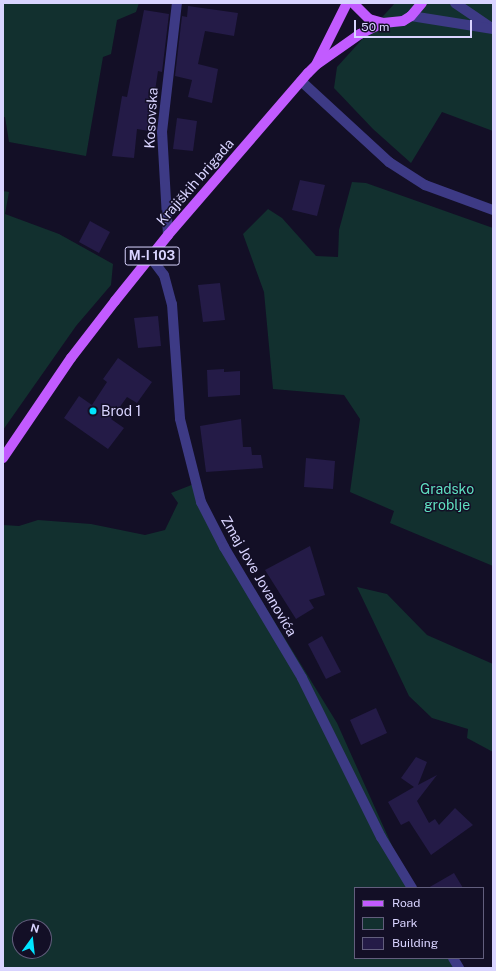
<!DOCTYPE html>
<meta charset="utf-8">
<style>
body{margin:0}
#map{position:relative;width:496px;height:971px;overflow:hidden;background:#130f26;font-family:"Public Sans",sans-serif}
div>[style]{position:absolute}
[style*='--x']{left:calc(var(--x)*1px);top:calc(var(--y)*1px);width:calc(var(--w)*1px);rotate:calc(var(--a)*1deg)}
.green>*{inset:0;background:#12302f}
.building>*{inset:0;background:#241b47}
.minor>*{height:10px;margin:-5px;padding:0 5px;transform-origin:5px;border-radius:5px;background:#3d3a85}
.tertiary>*{height:10px;margin:-5px;padding:0 5px;transform-origin:5px;border-radius:5px;background:#3d3a85}
.primary>*{height:10px;margin:-5px;padding:0 5px;transform-origin:5px;border-radius:5px;background:#c25bff}
.dots>*{width:11px;height:11px;translate:-50% -50%;box-sizing:border-box;border:2px solid #130f26;border-radius:50%}
span{translate:-50% -50%;white-space:nowrap;text-align:center;line-height:1.15;-webkit-text-stroke:3px #130f26;paint-order:stroke}
.shield-label span{padding:1px 3px;background:#130f26;border:1px solid;border-radius:3px;-webkit-text-stroke-width:0}
.shield-label{font-size:13px;color:#d9d4ff;font-weight:700}
.street-label{font-size:14px;color:#d9d4ff}
.poi-label{font-size:14px;color:#d9d4ff}
.left{translate:0 -50%;text-align:left}
.park-label{font-size:14px;color:#5fe0c0}
.frame{position:absolute;inset:0;border:4px solid #d9d4ff;pointer-events:none}
.legend{position:absolute;left:354px;top:887px;width:130px;height:72px;box-sizing:border-box;background:#130f26;border:1px solid #625e7d;margin:0;padding:5px 7px;list-style:none;font-size:12px;color:#d9d4ff}
.legend li{display:flex;align-items:center;gap:8px;height:20px}
.legend b{width:20px;border:1px solid #625e7d}
.north{position:absolute;left:12px;top:919px;width:40px;height:40px;box-sizing:border-box;background:#130f26;border:1px solid #625e7d;border-radius:50%;rotate:15deg;font-size:11px;font-weight:700;line-height:16px;text-align:center;color:#d9d4ff}
.north::after{content:'';display:block;margin:auto;width:14px;height:18px;background:#00e5ff;clip-path:polygon(50% 0,100% 100%,50% 72%,0 100%)}
.scale{position:absolute;left:354px;top:20px;width:118px;height:18px;box-sizing:border-box;border:2px solid #d9d4ff;border-top:0;padding-left:5px;font-size:12px;line-height:14px;white-space:nowrap;color:#d9d4ff;-webkit-text-stroke:3px #130f26;paint-order:stroke}
</style>
<div id="map">
<div class="green">
<i style="clip-path:polygon(3px 3px,139px 3px,136px 12px,117px 20px,111px 54px,103px 57px,86px 156px,9px 142px,5px 117px,3px 117px)"></i>
<i style="clip-path:polygon(395px 3px,493px 3px,493px 131px,442px 112px,411px 163px,373px 129px,334px 88px,337px 67px)"></i>
<i style="clip-path:polygon(352px 182px,366px 183px,493px 228px,493px 566px,390px 523px,394px 511px,350px 492px,360px 419px,344px 395px,273px 389px,264px 292px,243px 234px,268px 209px,282px 218px,316px 256px,338px 257px,339px 230px)"></i>
<i style="clip-path:polygon(3px 191px,9px 192px,5px 214px,59px 234px,113px 264px,111px 285px,76px 326px,3px 430px)"></i>
<i style="clip-path:polygon(evenodd,194px 484px,201px 502px,337px 723px,411px 888px,355px 888px,355px 958px,452px 958px,457px 968px,3px 968px,3px 525px,19px 526px,38px 520px,91px 524px,145px 535px,165px 530px,178px 503px,171px 493px,194px 484px,20px 927px,44px 927px,44px 951px,20px 951px,20px 927px)"></i>
<i style="clip-path:polygon(357px 587px,387px 594px,427px 635px,493px 664px,493px 752px,467px 738px,468px 729px,432px 718px,409px 696px)"></i>
</div>
<div class="building">
<i style="clip-path:polygon(188px 6px,238px 13px,234px 36px,205px 31px,198px 64px,218px 69px,212px 103px,188px 97px,192px 80px,175px 76px,182px 16px,187px 17px)"></i>
<i style="clip-path:polygon(144px 10px,169px 14px,162px 72px,158px 71px,149px 131px,137px 129px,134px 158px,112px 156px,122px 96px,127px 97px)"></i>
<i style="clip-path:polygon(177px 118px,197px 121px,193px 151px,173px 149px)"></i>
<i style="clip-path:polygon(300px 180px,325px 185px,317px 216px,292px 210px)"></i>
<i style="clip-path:polygon(90px 221px,110px 232px,99px 253px,79px 242px)"></i>
<i style="clip-path:polygon(220px 283px,225px 320px,203px 322px,198px 285px)"></i>
<i style="clip-path:polygon(158px 316px,161px 346px,138px 348px,134px 318px)"></i>
<i style="clip-path:polygon(118px 358px,152px 382px,137px 403px,127px 397px,111px 419px,124px 428px,108px 449px,64px 418px,79px 396px,92px 405px,107px 382px,103px 379px)"></i>
<i style="clip-path:polygon(224px 369px,224px 372px,240px 371px,240px 395px,208px 397px,207px 370px)"></i>
<i style="clip-path:polygon(241px 419px,243px 447px,251px 447px,252px 455px,261px 455px,263px 468px,206px 472px,200px 426px)"></i>
<i style="clip-path:polygon(306px 458px,335px 461px,333px 489px,304px 487px)"></i>
<i style="clip-path:polygon(310px 546px,325px 595px,309px 600px,314px 608px,296px 619px,265px 570px)"></i>
<i style="clip-path:polygon(322px 636px,341px 672px,326px 679px,308px 644px)"></i>
<i style="clip-path:polygon(376px 708px,387px 733px,361px 745px,350px 720px)"></i>
<i style="clip-path:polygon(416px 757px,427px 762px,418px 785px,437px 775px,417px 801px,429px 823px,435px 819px,439px 825px,455px 808px,473px 825px,431px 855px,409px 821px,401px 825px,388px 802px,414px 787px,401px 778px)"></i>
<i style="clip-path:polygon(454px 873px,463px 888px,428px 888px)"></i>
</div>
<div class="minor">
<i style="--x:301;--y:81;--w:120;--a:42.6"></i>
<i style="--x:389;--y:162;--w:43;--a:32.6"></i>
<i style="--x:425;--y:185;--w:72;--a:20.2"></i>
<i style="--x:168;--y:235;--w:103;--a:-93.3"></i>
<i style="--x:162;--y:132;--w:130;--a:-83.4"></i>
<i style="--x:151;--y:258;--w:21;--a:53"></i>
<i style="--x:164;--y:275;--w:30;--a:75"></i>
<i style="--x:172;--y:304;--w:115;--a:86"></i>
<i style="--x:180;--y:419;--w:86;--a:75.8"></i>
<i style="--x:201;--y:502;--w:51;--a:62.9"></i>
<i style="--x:224;--y:547;--w:152;--a:59.2"></i>
<i style="--x:302;--y:678;--w:178;--a:63.6"></i>
<i style="--x:381;--y:837;--w:60;--a:58.7"></i>
<i style="--x:453;--y:958;--w:12;--a:59"></i>
</div>
<div class="tertiary">
<i style="--x:455;--y:3;--w:42;--a:34.4"></i>
<i style="--x:411;--y:16;--w:83;--a:9"></i>
</div>
<div class="primary">
<i style="--x:353;--y:3;--w:23;--a:45"></i>
<i style="--x:369;--y:19;--w:15;--a:16"></i>
<i style="--x:383;--y:23;--w:20;--a:-6"></i>
<i style="--x:403;--y:21;--w:9;--a:-32"></i>
<i style="--x:411;--y:16;--w:17;--a:-50"></i>
<i style="--x:317;--y:63;--w:67;--a:-63.4"></i>
<i style="--x:3;--y:458;--w:121;--a:-55.8"></i>
<i style="--x:71;--y:358;--w:72;--a:-52.3"></i>
<i style="--x:115;--y:301;--w:85;--a:-51.2"></i>
<i style="--x:168;--y:235;--w:214;--a:-49.2"></i>
<i style="--x:308;--y:73;--w:11;--a:-45"></i>
<i style="--x:316;--y:65;--w:54;--a:-35.2"></i>
<i style="--x:360;--y:34;--w:25;--a:-26"></i>
</div>
<div class="dots">
<i style="left:93px;top:411px;background:#00e5ff"></i>
</div>
<div class="shield-label">
<span style="left:152px;top:256px">M-I 103</span>
</div>
<div class="street-label">
<span style="left:151px;top:118px;rotate:-87deg">Kosovska</span>
<span style="left:195px;top:182px;rotate:-49deg">Krajiških brigada</span>
<span style="left:259px;top:576px;rotate:60deg">Zmaj Jove Jovanovića</span>
</div>
<div class="poi-label">
<span class="left" style="left:101px;top:411px">Brod 1</span>
</div>
<div class="park-label">
<span style="left:447px;top:497px">Gradsko<br>groblje</span>
</div>
<div class="frame"></div>
<ul class="legend">
<li><b style="height:5px;background:#c25bff"></b>Road</li>
<li><b style="height:11px;background:#12302f"></b>Park</li>
<li><b style="height:11px;background:#241b47"></b>Building</li>
</ul>
<div class="north">N</div>
<div class="scale">50 m</div>
</div>
